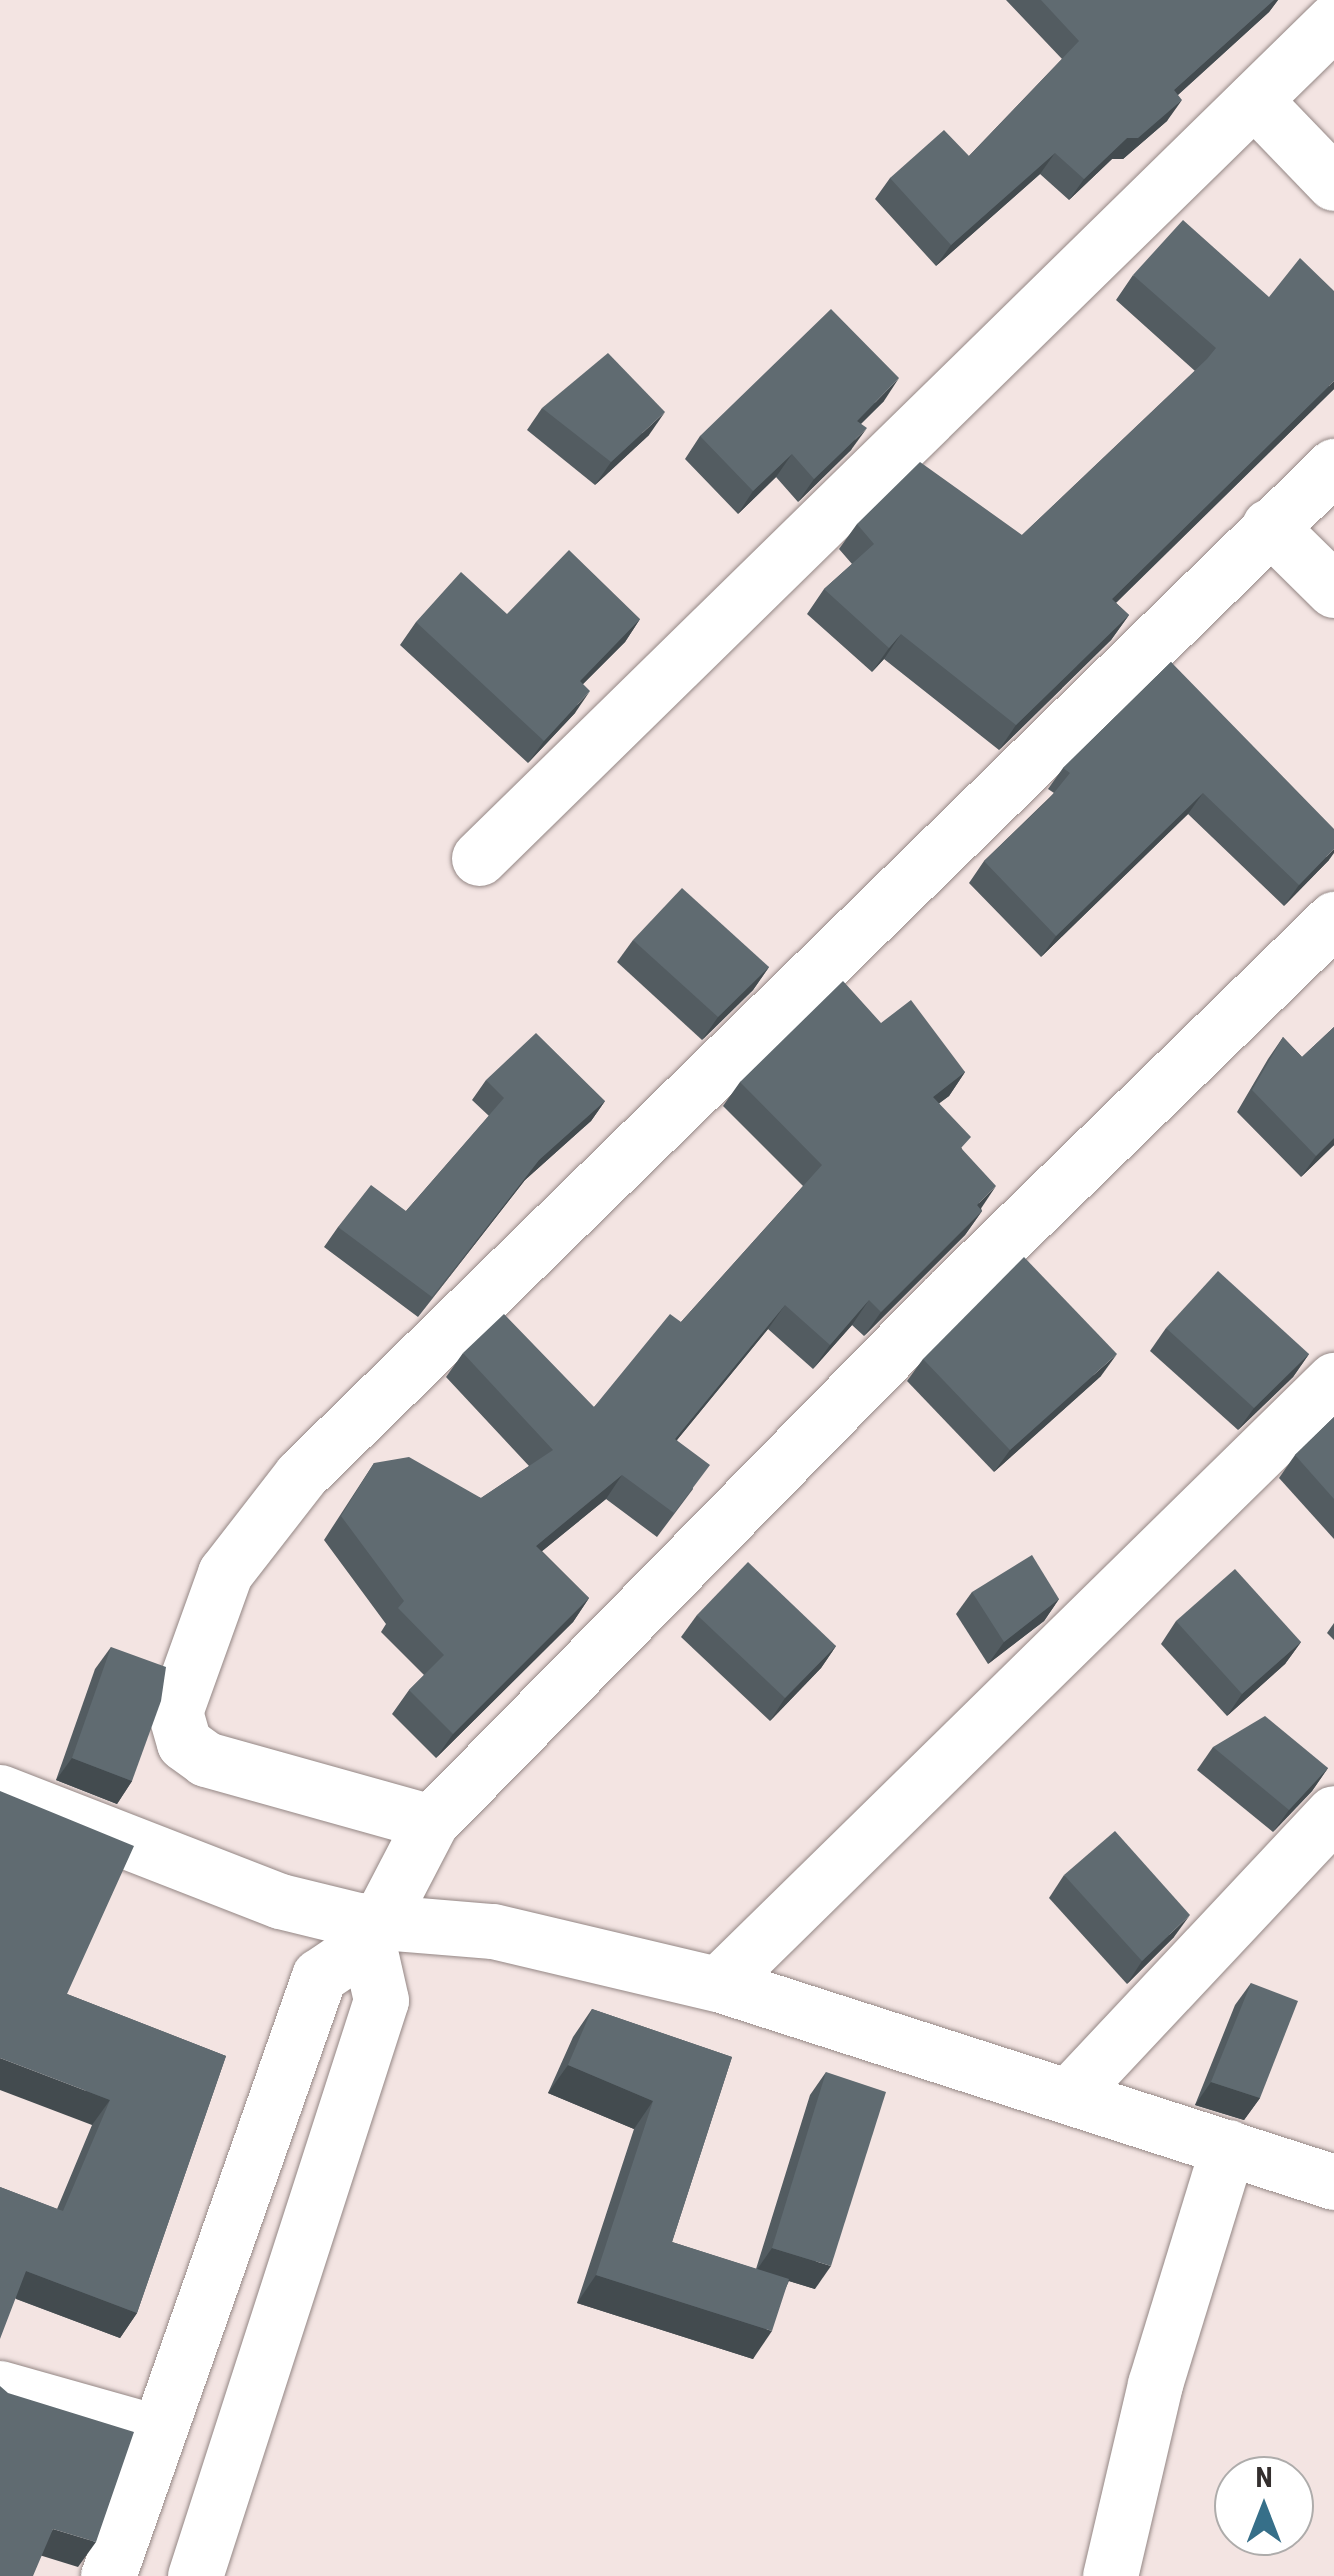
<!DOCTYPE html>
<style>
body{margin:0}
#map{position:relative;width:1334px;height:2576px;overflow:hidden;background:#f3e4e2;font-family:"Roboto Condensed",sans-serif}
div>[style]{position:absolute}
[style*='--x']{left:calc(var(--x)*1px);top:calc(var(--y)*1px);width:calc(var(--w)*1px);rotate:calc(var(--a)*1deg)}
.roads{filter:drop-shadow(0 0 2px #948785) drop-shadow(0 0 2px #948785)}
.minor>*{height:55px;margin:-27.5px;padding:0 27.5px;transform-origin:27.5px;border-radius:27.5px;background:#fff}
.wall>*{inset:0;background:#535c61}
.shaded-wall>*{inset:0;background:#434b4f}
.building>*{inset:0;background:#606b71}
span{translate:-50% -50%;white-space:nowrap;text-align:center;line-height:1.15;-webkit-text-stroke:10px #fff;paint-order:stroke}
.north{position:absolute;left:1214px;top:2456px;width:100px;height:100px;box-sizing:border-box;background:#fff;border:2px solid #aeacab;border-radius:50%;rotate:0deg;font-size:28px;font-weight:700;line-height:40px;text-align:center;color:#342f2e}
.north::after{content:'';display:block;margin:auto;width:35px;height:45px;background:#366f89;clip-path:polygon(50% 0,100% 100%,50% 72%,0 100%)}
</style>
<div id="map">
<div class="roads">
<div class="minor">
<i style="--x:1254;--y:100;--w:115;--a:46.1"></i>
<i style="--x:1269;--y:526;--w:91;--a:44.6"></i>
<i style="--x:479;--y:858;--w:1196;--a:-44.39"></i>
<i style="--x:0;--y:1792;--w:300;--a:21.3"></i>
<i style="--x:280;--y:1901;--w:80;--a:13.7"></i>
<i style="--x:358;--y:1920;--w:135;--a:4.7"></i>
<i style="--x:493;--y:1931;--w:231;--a:13.3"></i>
<i style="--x:718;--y:1984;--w:647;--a:17.82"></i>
<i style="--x:431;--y:1822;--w:234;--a:-164.4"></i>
<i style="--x:206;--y:1759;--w:27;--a:-144"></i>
<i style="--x:184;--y:1743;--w:32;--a:-106"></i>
<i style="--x:175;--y:1712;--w:148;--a:-70.2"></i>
<i style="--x:225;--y:1573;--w:124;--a:-52.2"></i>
<i style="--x:301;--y:1475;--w:1444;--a:-44.33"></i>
<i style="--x:718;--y:1984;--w:863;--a:-44.44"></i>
<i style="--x:1068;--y:2096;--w:388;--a:-46.8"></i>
<i style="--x:0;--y:2388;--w:161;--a:15.8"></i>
<i style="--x:108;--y:2576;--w:636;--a:-70.62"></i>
<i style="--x:319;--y:1976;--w:59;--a:-34"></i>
<i style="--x:368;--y:1943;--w:136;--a:-62.5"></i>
<i style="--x:431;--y:1822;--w:738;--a:-45.55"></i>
<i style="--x:948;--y:1295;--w:539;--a:-44.25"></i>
<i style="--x:195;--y:2576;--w:605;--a:-72.1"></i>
<i style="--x:381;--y:2000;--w:58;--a:-102.8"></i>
<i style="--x:1110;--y:2576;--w:197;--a:-76.8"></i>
<i style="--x:1155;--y:2384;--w:248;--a:-72.9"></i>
</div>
</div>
<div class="wall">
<i style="clip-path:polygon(1006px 0,1278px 0,1269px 12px,1178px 95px,1167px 121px,1123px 159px,1112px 159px,1069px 200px,1040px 174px,936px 266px,875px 199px,890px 178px,969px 156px,1062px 59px)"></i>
<i style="clip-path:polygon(1133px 275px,1334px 389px,1116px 603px,1129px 615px,1111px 640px,999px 750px,884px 659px,872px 672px,807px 614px,824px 589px,852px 564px,839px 549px,857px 524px,1022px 535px,1195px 371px,1116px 300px)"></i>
<i style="clip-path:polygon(884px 401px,861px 424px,851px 450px,798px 502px,776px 477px,738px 514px,685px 459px,700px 436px)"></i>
<i style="clip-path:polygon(542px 408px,649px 435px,595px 485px,527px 430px)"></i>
<i style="clip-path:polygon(507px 614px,640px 619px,625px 642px,583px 684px,575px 713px,528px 763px,400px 645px,416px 622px)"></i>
<i style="clip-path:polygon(1171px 662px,1329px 860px,1284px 906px,1188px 814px,1041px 957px,969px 883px,984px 861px,1054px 793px,1048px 789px,1063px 768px)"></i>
<i style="clip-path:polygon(633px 940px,769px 967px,753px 990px,702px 1040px,617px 962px)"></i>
<i style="clip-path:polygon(881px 1023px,965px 1072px,949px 1096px,939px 1103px,962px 1149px,982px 1211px,965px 1235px,864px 1336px,852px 1325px,813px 1369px,768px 1329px,677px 1440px,693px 1489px,657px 1537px,606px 1499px,542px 1551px,589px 1598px,573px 1622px,436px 1758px,392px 1714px,409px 1690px,424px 1675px,381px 1632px,386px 1624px,324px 1540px,374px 1463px,481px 1498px,529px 1466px,446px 1377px,463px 1353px,594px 1407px,681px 1322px,803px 1186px,723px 1106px,740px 1082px)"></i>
<i style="clip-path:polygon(1334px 1027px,1334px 1145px,1301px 1177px,1237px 1112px,1268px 1059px,1283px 1037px,1302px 1057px)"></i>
<i style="clip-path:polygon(486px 1080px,605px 1101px,591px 1121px,525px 1180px,418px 1317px,324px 1247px,338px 1227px,406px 1211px,489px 1116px,472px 1100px)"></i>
<i style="clip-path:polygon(1166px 1328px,1309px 1354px,1293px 1377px,1238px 1430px,1150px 1351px)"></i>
<i style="clip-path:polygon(923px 1359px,1101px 1376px,994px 1472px,907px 1381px)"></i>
<i style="clip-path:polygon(1334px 1417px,1334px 1539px,1279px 1478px,1295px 1455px)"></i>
<i style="clip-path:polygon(972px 1592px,1059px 1599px,1044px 1621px,988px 1664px,956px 1614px)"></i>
<i style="clip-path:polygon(697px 1615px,836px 1646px,821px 1668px,770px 1721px,681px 1637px)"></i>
<i style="clip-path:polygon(1176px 1621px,1301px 1642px,1285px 1664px,1227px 1716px,1161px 1644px)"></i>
<i style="clip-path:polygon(1334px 1623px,1334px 1640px,1327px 1633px)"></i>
<i style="clip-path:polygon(111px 1647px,132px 1781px,117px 1804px,56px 1780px,95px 1669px)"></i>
<i style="clip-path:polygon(1213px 1747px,1328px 1768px,1312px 1791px,1273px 1832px,1197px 1770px)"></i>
<i style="clip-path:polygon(1064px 1875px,1174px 1937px,1127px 1984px,1049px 1898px)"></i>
<i style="clip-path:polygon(1251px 1983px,1260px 2098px,1244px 2120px,1195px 2105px,1235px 2005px)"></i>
<i style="clip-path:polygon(67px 1994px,226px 2056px,137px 2313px,120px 2338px,16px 2299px,0 2187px,57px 2209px,92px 2125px)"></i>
<i style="clip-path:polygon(592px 2009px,732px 2057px,672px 2242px,756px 2269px,810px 2095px,826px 2072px,815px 2289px,789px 2281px,753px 2359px,577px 2303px,634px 2129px,548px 2093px,573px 2037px)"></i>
</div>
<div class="shaded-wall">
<i style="clip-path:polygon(1274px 0,1278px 0,1269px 12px,1159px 112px,1174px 90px)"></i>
<i style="clip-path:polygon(1182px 100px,1167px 121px,1123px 159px,1112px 159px,1069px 200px,1084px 179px,1127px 138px)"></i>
<i style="clip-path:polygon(1055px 153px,1040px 174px,936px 266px,951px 245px)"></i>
<i style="clip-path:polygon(899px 378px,884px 401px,841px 443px,857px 421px)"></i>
<i style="clip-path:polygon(1334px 381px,1334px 389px,1094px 624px,1112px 599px)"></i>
<i style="clip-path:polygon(665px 412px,649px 435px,595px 485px,611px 462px)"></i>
<i style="clip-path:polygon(867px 428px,851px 450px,798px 502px,814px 479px)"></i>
<i style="clip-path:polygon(792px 454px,776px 477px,738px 514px,753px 491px)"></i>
<i style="clip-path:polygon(1129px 615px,1111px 640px,999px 750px,1016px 725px)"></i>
<i style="clip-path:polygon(640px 619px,625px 642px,564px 703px,580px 681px)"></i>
<i style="clip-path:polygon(901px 634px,884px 659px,872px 672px,889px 648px)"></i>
<i style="clip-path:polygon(590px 691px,575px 713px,528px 763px,544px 741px)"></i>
<i style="clip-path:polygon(1203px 793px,1188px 814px,1041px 957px,1056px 936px)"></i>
<i style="clip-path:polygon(1334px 849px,1334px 853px,1329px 860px,1284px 906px,1299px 885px)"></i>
<i style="clip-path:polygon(769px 967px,753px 990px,702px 1040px,718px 1017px)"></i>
<i style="clip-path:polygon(965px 1072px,949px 1096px,916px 1121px,933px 1097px)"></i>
<i style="clip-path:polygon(605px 1101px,591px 1121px,525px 1180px,418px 1317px,539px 1160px)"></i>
<i style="clip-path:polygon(1334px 1138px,1334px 1145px,1301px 1177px,1316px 1156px)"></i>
<i style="clip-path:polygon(996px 1186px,980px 1210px,977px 1205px)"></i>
<i style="clip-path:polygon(982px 1211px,965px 1235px,864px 1336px,881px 1312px)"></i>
<i style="clip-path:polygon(869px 1300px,852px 1325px,813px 1369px,830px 1345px)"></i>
<i style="clip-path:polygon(785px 1305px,768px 1329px,658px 1463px,675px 1439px)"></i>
<i style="clip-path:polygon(1117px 1354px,1101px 1376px,994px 1472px,1010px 1450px)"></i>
<i style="clip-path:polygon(1309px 1354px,1293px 1377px,1238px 1430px,1254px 1408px)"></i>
<i style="clip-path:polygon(622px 1475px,606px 1499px,519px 1570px,536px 1546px)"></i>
<i style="clip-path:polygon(589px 1598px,573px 1622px,436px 1758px,453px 1734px)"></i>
<i style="clip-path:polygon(1059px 1599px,1044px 1621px,988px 1664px,1004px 1642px)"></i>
<i style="clip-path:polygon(1301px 1642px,1285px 1664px,1227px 1716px,1242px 1694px)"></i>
<i style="clip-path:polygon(836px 1646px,821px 1668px,770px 1721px,785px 1698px)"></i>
<i style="clip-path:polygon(72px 1758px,132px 1781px,117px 1804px,56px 1780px)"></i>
<i style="clip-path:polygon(1328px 1768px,1312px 1791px,1273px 1832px,1289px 1810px)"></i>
<i style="clip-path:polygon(1190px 1915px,1174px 1937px,1127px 1984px,1142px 1961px)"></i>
<i style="clip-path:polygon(0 2058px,110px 2100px,92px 2125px,0 2090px)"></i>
<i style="clip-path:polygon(568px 2065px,653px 2101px,634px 2129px,548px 2093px)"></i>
<i style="clip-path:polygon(1211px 2082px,1260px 2098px,1244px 2120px,1195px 2105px)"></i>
<i style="clip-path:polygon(772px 2248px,831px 2266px,815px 2289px,756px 2271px)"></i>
<i style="clip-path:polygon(26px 2271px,137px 2313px,120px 2338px,9px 2296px)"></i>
<i style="clip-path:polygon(596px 2275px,772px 2331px,753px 2359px,577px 2303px)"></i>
<i style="clip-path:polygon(53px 2529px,96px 2542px,78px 2567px,36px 2554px)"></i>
</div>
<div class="building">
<i style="clip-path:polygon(1041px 0,1274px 0,1174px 90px,1182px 100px,1138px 138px,1127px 138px,1084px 179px,1055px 153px,951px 245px,890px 178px,944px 130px,969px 156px,1079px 41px)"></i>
<i style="clip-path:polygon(1183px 220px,1269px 297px,1300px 258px,1334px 291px,1334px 381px,1112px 599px,1129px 615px,1016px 725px,901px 634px,889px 648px,824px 589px,874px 544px,857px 524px,920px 462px,1022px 535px,1207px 359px,1216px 348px,1133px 275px)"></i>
<i style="clip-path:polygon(831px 309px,899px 378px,857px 421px,867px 428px,814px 479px,792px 454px,753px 491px,700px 436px)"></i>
<i style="clip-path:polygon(608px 353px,665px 412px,611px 462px,542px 408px)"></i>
<i style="clip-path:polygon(569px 550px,640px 619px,580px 681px,590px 691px,544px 741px,416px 622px,461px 572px,507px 614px)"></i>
<i style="clip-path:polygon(1171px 662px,1334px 829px,1334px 849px,1299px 885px,1203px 793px,1056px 936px,984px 861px,1049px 799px,1070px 773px,1063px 768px)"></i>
<i style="clip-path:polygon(682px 888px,769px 967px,718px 1017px,633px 940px)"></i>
<i style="clip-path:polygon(843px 981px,881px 1023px,911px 1000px,965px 1072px,933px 1097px,971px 1137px,961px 1148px,996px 1186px,977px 1205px,982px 1211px,881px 1312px,869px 1300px,830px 1345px,785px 1305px,675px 1439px,710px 1465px,674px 1513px,622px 1475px,536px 1546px,589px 1598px,453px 1734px,409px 1690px,444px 1655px,398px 1608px,404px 1601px,341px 1516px,374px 1463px,409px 1457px,481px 1498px,553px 1450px,463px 1353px,504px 1314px,594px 1407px,670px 1314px,681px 1322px,822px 1165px,740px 1082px)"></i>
<i style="clip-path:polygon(1334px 1027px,1334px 1138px,1316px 1156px,1252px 1090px,1283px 1037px,1302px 1057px)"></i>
<i style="clip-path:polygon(536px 1033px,605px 1101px,539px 1160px,432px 1297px,338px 1227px,371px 1185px,406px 1211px,504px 1098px,486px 1080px)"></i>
<i style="clip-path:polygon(1024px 1257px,1117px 1354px,1010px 1450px,923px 1359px)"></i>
<i style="clip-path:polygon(1218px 1271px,1309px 1354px,1254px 1408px,1166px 1328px)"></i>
<i style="clip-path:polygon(1334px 1417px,1334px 1499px,1295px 1455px)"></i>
<i style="clip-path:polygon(1032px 1555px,1059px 1599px,1004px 1642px,972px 1592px)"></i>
<i style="clip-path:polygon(748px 1562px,836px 1646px,785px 1698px,697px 1615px)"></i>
<i style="clip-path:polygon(1235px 1569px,1301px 1642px,1242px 1694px,1176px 1621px)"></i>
<i style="clip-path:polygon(111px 1647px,166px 1667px,161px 1701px,132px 1781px,72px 1758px)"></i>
<i style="clip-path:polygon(1265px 1716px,1328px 1768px,1289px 1810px,1213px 1747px)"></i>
<i style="clip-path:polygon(0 1791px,134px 1846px,67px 1994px,226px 2056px,137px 2313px,26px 2271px,0 2339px,0 2187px,63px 2211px,110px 2100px,0 2058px)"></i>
<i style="clip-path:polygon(1115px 1831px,1190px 1915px,1142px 1961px,1064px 1875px)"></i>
<i style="clip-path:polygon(1251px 1983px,1298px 2001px,1260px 2098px,1211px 2082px)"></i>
<i style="clip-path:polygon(592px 2009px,732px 2057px,672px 2242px,789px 2279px,772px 2331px,596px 2275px,653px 2101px,568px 2065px)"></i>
<i style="clip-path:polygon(826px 2072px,886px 2092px,831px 2266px,772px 2248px)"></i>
<i style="clip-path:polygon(0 2386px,8px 2393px,134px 2432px,96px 2542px,53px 2529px,33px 2576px,0 2576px)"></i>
</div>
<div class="north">N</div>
</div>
